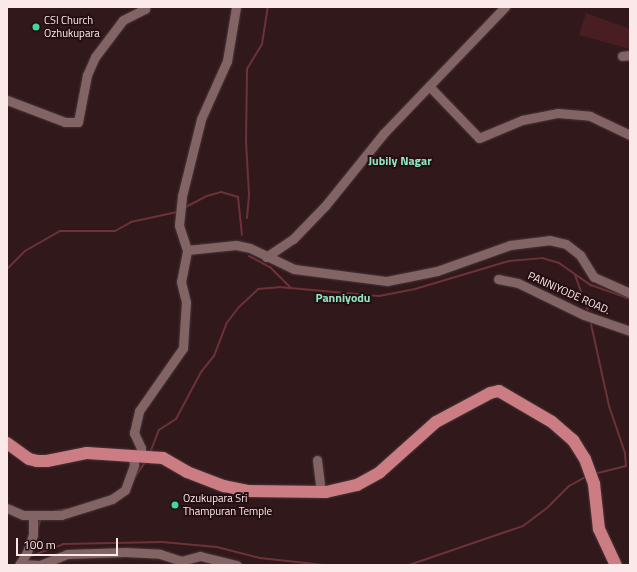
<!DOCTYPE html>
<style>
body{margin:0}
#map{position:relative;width:637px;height:572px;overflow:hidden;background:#31191b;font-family:"Titillium Web",sans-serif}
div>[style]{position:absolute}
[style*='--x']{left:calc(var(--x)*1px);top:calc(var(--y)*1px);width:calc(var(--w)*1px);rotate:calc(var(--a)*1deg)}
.green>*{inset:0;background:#481e23}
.stream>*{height:2px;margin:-1px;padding:0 1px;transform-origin:1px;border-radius:1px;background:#6c3238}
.roads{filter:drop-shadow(0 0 1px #493638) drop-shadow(0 0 1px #493638)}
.minor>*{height:9px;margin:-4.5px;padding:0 4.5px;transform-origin:4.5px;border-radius:4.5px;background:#826465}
.major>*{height:12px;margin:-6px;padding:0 6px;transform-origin:6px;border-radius:6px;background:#cc7c83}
.dots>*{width:11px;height:11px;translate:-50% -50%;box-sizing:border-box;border:2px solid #260f12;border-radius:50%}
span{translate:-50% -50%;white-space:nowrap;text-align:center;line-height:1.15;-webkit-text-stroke:4px #260f12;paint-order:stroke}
.poi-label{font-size:11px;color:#fbe9ea}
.left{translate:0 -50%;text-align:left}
.street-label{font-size:11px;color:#fbe9ea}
.neighbourhood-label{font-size:12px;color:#8fe6c0;font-weight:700}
.frame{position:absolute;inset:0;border:8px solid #fbe9ea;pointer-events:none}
.scale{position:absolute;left:16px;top:538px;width:102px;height:18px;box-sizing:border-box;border:2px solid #fbe9ea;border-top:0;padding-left:5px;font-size:12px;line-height:14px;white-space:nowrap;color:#fbe9ea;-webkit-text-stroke:3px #260f12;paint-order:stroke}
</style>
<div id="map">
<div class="green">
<i style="clip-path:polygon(586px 13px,630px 29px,630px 49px,579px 35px)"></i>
</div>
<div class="stream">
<i style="--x:184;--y:208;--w:26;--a:-28"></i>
<i style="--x:207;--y:196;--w:15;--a:-16"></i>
<i style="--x:221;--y:192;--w:18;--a:16"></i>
<i style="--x:238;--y:197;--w:38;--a:84"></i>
<i style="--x:247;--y:218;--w:24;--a:-85"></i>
<i style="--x:249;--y:194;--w:52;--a:-93.3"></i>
<i style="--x:246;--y:142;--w:73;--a:-89.2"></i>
<i style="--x:247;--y:69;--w:29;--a:-59"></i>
<i style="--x:262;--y:44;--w:37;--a:-81"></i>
<i style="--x:249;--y:256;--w:24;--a:28"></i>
<i style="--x:270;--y:267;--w:30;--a:45"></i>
<i style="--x:7;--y:269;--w:25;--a:-45"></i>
<i style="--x:25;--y:251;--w:40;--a:-29.7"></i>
<i style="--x:60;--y:231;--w:55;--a:0"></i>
<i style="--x:115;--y:231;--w:18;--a:-29"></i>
<i style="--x:131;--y:222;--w:47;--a:-12.3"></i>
<i style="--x:575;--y:275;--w:37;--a:70"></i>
<i style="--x:591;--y:324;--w:84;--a:77.6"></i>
<i style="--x:609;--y:406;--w:50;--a:71.2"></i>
<i style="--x:625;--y:453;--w:13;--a:86"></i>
<i style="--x:626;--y:466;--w:30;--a:166"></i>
<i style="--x:150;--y:453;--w:25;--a:-69"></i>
<i style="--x:159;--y:430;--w:20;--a:-33"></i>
<i style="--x:176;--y:419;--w:53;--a:-62"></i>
<i style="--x:201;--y:372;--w:21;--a:-51"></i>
<i style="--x:214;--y:356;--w:34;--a:-69"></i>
<i style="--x:226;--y:324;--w:21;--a:-53"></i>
<i style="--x:239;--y:307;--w:26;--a:-43"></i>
<i style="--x:258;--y:289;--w:21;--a:-5"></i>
<i style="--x:279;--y:287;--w:100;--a:5.1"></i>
<i style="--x:379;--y:296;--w:37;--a:-11"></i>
<i style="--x:415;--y:289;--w:98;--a:-16.6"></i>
<i style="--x:509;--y:261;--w:33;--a:-5"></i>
<i style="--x:542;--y:258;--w:18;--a:16"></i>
<i style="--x:559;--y:263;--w:39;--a:35"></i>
<i style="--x:591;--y:285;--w:41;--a:19.7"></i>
<i style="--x:131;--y:483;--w:27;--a:-56"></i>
<i style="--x:55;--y:511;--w:11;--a:-10"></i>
<i style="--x:37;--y:532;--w:16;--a:-75"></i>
<i style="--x:28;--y:557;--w:37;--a:-20"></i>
<i style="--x:63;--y:544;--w:99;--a:-1.2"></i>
<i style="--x:162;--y:542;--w:55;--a:5.2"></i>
<i style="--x:217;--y:547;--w:44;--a:14.3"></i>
<i style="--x:260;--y:558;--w:64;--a:6.2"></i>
<i style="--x:409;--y:565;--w:120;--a:-18.9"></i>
<i style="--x:523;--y:526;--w:30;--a:-37"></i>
<i style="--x:547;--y:508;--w:31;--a:-45"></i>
<i style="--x:569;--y:486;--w:18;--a:-29"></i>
</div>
<div class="roads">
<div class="minor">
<i style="--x:622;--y:56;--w:8;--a:-7"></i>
<i style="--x:429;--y:86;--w:72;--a:46.1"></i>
<i style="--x:479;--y:138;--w:47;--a:-22.7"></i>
<i style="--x:522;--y:120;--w:37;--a:-11"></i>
<i style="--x:558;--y:113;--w:32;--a:5"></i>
<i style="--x:590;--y:116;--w:44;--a:25.4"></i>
<i style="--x:7;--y:100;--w:62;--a:20.8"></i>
<i style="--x:65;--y:122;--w:13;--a:0"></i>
<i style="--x:78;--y:122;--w:48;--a:-79.2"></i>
<i style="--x:87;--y:75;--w:20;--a:-66"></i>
<i style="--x:95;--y:57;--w:46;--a:-52.9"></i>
<i style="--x:123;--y:20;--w:25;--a:-27"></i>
<i style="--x:145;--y:9;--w:2;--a:-117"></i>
<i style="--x:187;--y:250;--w:26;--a:-108"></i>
<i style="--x:179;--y:225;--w:29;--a:-84"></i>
<i style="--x:182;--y:196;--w:79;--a:-76.1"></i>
<i style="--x:201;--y:119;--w:64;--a:-65.9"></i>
<i style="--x:227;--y:61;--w:55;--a:-80.5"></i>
<i style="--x:266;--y:257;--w:32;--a:-34"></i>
<i style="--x:293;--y:239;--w:46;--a:-45.9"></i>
<i style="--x:325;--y:206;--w:94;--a:-51.1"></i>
<i style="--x:384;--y:133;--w:175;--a:-46.2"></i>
<i style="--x:498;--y:279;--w:20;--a:11"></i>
<i style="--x:518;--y:283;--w:73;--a:25.9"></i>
<i style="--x:584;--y:315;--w:49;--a:19.2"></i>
<i style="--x:141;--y:457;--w:9;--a:-90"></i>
<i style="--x:141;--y:448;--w:17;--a:-115"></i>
<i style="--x:134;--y:433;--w:23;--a:-77"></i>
<i style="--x:139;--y:411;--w:77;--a:-55.1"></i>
<i style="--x:183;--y:348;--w:46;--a:-86.3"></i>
<i style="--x:186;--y:302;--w:21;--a:-104"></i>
<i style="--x:181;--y:282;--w:33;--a:-79"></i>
<i style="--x:187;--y:250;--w:49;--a:-5.8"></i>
<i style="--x:236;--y:245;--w:14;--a:12"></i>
<i style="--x:250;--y:248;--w:49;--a:25.5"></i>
<i style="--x:294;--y:269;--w:94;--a:7.4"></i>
<i style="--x:387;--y:281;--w:51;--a:-11.3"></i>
<i style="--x:437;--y:271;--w:77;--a:-19.6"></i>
<i style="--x:510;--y:245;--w:39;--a:-7"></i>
<i style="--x:549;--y:240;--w:17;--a:13"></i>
<i style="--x:566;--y:244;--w:18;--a:38"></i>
<i style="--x:580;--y:255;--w:26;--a:58"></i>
<i style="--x:594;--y:277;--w:39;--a:24"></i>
<i style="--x:317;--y:460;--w:32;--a:83"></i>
<i style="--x:7;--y:508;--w:17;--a:24"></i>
<i style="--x:23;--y:515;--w:38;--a:0"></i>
<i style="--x:61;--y:515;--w:53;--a:-17.4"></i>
<i style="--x:112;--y:499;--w:16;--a:-35"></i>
<i style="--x:125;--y:490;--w:27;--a:-70"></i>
<i style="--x:134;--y:465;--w:9;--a:-96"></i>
<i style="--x:20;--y:564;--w:20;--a:3"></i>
<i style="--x:40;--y:565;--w:29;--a:-22"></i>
<i style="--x:67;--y:554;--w:58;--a:-2"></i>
<i style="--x:125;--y:552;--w:35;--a:3"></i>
<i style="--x:160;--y:554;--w:22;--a:18"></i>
<i style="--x:181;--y:561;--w:20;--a:-15"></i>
<i style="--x:200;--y:556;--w:38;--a:14"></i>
<i style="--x:19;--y:565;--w:15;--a:-58"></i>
<i style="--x:27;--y:552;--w:18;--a:-71"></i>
<i style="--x:33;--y:535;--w:20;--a:-90"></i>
</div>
<div class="major">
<i style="--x:7;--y:443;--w:27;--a:36"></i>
<i style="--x:29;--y:459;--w:8;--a:14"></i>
<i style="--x:37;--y:461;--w:10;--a:0"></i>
<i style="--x:47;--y:461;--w:41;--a:-11.3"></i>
<i style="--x:87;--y:453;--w:76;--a:3.8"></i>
<i style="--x:163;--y:458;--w:28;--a:30"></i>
<i style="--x:187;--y:472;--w:40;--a:21"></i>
<i style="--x:224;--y:486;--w:24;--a:12"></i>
<i style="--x:247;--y:491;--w:79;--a:0.7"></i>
<i style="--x:326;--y:492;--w:32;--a:-13"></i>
<i style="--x:357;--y:485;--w:26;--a:-29"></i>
<i style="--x:380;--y:472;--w:75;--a:-41.8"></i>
<i style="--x:436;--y:422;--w:61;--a:-28.2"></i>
<i style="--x:490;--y:393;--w:9;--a:-13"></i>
<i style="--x:499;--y:391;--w:61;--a:30.3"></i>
<i style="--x:552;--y:422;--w:28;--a:41"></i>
<i style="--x:573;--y:440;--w:22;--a:58"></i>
<i style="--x:585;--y:459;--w:27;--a:70"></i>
<i style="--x:594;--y:484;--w:45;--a:83.7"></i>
<i style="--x:599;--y:529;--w:40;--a:65"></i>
</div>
</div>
<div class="dots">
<i style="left:36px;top:27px;background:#43d4a0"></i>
<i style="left:175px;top:505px;background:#43d4a0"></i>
</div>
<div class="poi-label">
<span class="left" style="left:44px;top:27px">CSI Church<br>Ozhukupara</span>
<span class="left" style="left:183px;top:505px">Ozukupara Sri<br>Thampuran Temple</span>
</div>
<div class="street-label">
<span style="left:569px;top:293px;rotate:24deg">PANNIYODE ROAD.</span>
</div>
<div class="neighbourhood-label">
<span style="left:400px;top:161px">Jubily Nagar</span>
<span style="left:343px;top:298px">Panniyodu</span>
</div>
<div class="frame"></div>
<div class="scale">100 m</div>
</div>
